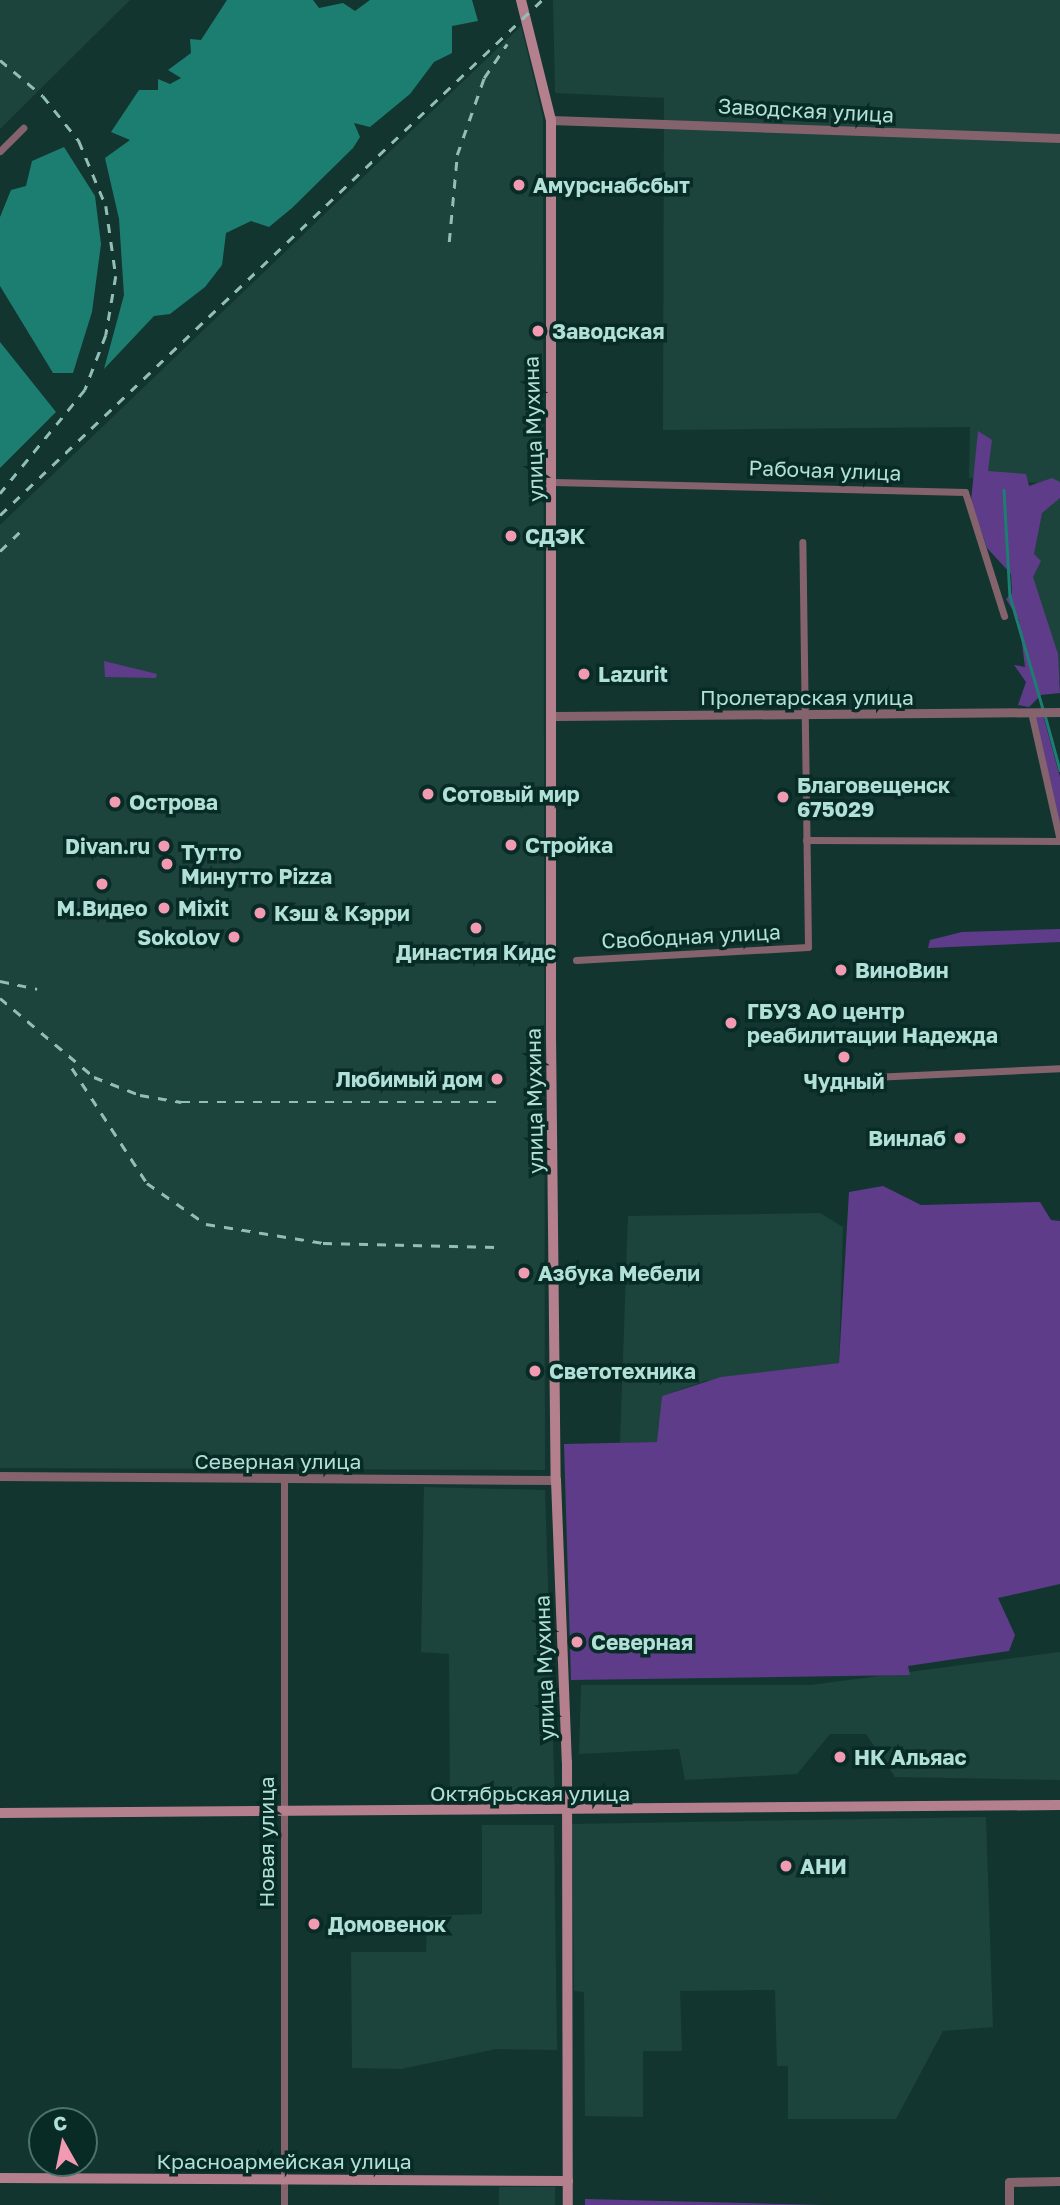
<!DOCTYPE html>
<meta charset="utf-8">
<style>
body{margin:0}
#map{position:relative;width:1060px;height:2205px;overflow:hidden;background:#133530;font-family:"Golos Text",sans-serif}
div>[style]{position:absolute}
[style*='--x']{left:calc(var(--x)*1px);top:calc(var(--y)*1px);width:calc(var(--w)*1px);rotate:calc(var(--a)*1deg)}
.built>*{inset:0;background:#1d433d}
.green>*{inset:0;background:#5e3c89}
.water>*{inset:0;background:#1c7e71}
.stream>*{height:2.5px;margin:-1.25px;padding:0 1.25px;transform-origin:1.25px;border-radius:1.25px;background:#1c7e71}
.minor>*{height:7px;margin:-3.5px;padding:0 3.5px;transform-origin:3.5px;border-radius:3.5px;background:#85636c}
.tertiary>*{height:9px;margin:-4.5px;padding:0 4.5px;transform-origin:4.5px;border-radius:4.5px;background:#85636c}
.secondary>*{height:10px;margin:-5px;padding:0 5px;transform-origin:5px;border-radius:5px;background:#b5808e}
.rail>*{height:2.5px;margin-top:-1.25px;transform-origin:0;background:repeating-linear-gradient(90deg,#91beb6 0 9px,transparent 0 18px)}
.dots>*{width:19px;height:19px;translate:-50% -50%;box-sizing:border-box;border:4px solid #082b26;border-radius:50%}
span{translate:-50% -50%;white-space:nowrap;text-align:center;line-height:1.15;-webkit-text-stroke:7px #082b26;paint-order:stroke}
.street-label{font-size:21px;color:#b0e0d7}
.poi-label{font-size:21px;color:#b0e0d7;font-weight:700}
.left{translate:0 -50%;text-align:left}
.right{translate:-100% -50%;text-align:right}
.north{position:absolute;left:28px;top:2107px;width:70px;height:70px;box-sizing:border-box;background:#082b26;border:2px solid #4b736d;border-radius:50%;rotate:351deg;font-size:19px;font-weight:700;line-height:28px;text-align:center;color:#b0e0d7}
.north::after{content:'';display:block;margin:auto;width:24px;height:32px;background:#f19ab2;clip-path:polygon(50% 0,100% 100%,50% 72%,0 100%)}
</style>
<div id="map">
<div class="built">
<i style="clip-path:polygon(0 0,130px 0,0 129px)"></i>
<i style="clip-path:polygon(553px 0,1060px 0,1060px 682px,1022px 586px,1038px 483px,969px 478px,970px 427px,663px 430px,664px 98px,555px 93px)"></i>
<i style="clip-path:polygon(521px 26px,543px 117px,545px 1470px,0 1468px,0 525px)"></i>
<i style="clip-path:polygon(820px 1213px,843px 1227px,839px 1363px,705px 1381px,662px 1396px,658px 1442px,620px 1443px,628px 1216px)"></i>
<i style="clip-path:polygon(424px 1487px,545px 1490px,555px 1804px,450px 1802px,449px 1654px,421px 1652px)"></i>
<i style="clip-path:polygon(1060px 1652px,1060px 1780px,895px 1777px,866px 1734px,830px 1734px,797px 1774px,685px 1780px,679px 1749px,579px 1754px,581px 1685px,811px 1685px)"></i>
<i style="clip-path:polygon(986px 1817px,993px 2027px,943px 2031px,896px 2119px,788px 2119px,788px 2066px,777px 2066px,775px 1990px,680px 1991px,682px 2051px,643px 2051px,643px 2117px,585px 2116px,584px 1992px,574px 1991px,572px 1824px)"></i>
<i style="clip-path:polygon(482px 1825px,554px 1825px,557px 2050px,496px 2049px,401px 2069px,352px 2068px,351px 1952px,426px 1952px,427px 1916px,482px 1914px)"></i>
<i style="clip-path:polygon(499px 2187px,555px 2187px,555px 2205px,499px 2205px)"></i>
</div>
<div class="green">
<i style="clip-path:polygon(978px 431px,992px 440px,988px 471px,1026px 474px,1029px 486px,1052px 478px,1060px 482px,1060px 498px,1042px 513px,1034px 554px,1041px 561px,1033px 577px,1058px 654px,1060px 693px,1041px 695px,1029px 707px,1018px 705px,1026px 682px,1014px 665px,1025px 667px,1019px 620px,1006px 599px,1012px 593px,1011px 574px,987px 548px,971px 501px)"></i>
<i style="clip-path:polygon(104px 661px,157px 674px,156px 678px,105px 677px)"></i>
<i style="clip-path:polygon(1035px 715px,1043px 715px,1060px 777px,1060px 828px)"></i>
<i style="clip-path:polygon(1060px 929px,1060px 942px,928px 948px,930px 940px,962px 932px)"></i>
<i style="clip-path:polygon(883px 1186px,921px 1205px,1040px 1202px,1051px 1220px,1060px 1221px,1060px 1584px,998px 1598px,1015px 1635px,1009px 1651px,908px 1666px,910px 1675px,571px 1680px,564px 1444px,657px 1442px,662px 1396px,721px 1377px,839px 1363px,849px 1192px)"></i>
<i style="clip-path:polygon(585px 2199px,823px 2205px,585px 2205px)"></i>
</div>
<div class="water">
<i style="clip-path:polygon(227px 0,313px 0,319px 8px,343px 3px,355px 11px,370px 0,472px 0,478px 21px,452px 26px,452px 53px,434px 62px,410px 94px,370px 127px,354px 123px,360px 137px,353px 148px,292px 208px,269px 227px,251px 221px,226px 233px,222px 265px,205px 287px,170px 314px,154px 316px,104px 369px,124px 295px,119px 219px,105px 158px,130px 140px,111px 132px,139px 90px,158px 90px,158px 79px,170px 84px,181px 78px,168px 70px,191px 53px,190px 39px,201px 40px)"></i>
<i style="clip-path:polygon(64px 147px,95px 196px,101px 244px,92px 312px,73px 373px,53px 373px,0 286px,0 217px,11px 190px,26px 186px,32px 161px)"></i>
<i style="clip-path:polygon(0 342px,56px 412px,0 468px)"></i>
</div>
<div class="stream">
<i style="--x:1004;--y:490;--w:106;--a:86.8"></i>
<i style="--x:1010;--y:596;--w:118;--a:73.7"></i>
<i style="--x:1045;--y:715;--w:57;--a:74.7"></i>
</div>
<div class="minor">
<i style="--x:0;--y:151;--w:33;--a:-45"></i>
<i style="--x:554;--y:482;--w:411;--a:1.4"></i>
<i style="--x:965;--y:492;--w:130;--a:72.5"></i>
<i style="--x:1031;--y:712;--w:132;--a:77.3"></i>
<i style="--x:806;--y:840;--w:254;--a:0.2"></i>
<i style="--x:576;--y:960;--w:232;--a:-3.2"></i>
<i style="--x:808;--y:947;--w:405;--a:-90.8"></i>
<i style="--x:851;--y:1078;--w:209;--a:-2.7"></i>
<i style="--x:284;--y:2205;--w:727;--a:-90"></i>
</div>
<div class="tertiary">
<i style="--x:551;--y:120;--w:509;--a:2.03"></i>
<i style="--x:555;--y:716;--w:505;--a:-0.45"></i>
<i style="--x:0;--y:1476;--w:556;--a:0.41"></i>
<i style="--x:1009;--y:2205;--w:23;--a:-90"></i>
<i style="--x:1009;--y:2182;--w:51;--a:-1.1"></i>
</div>
<div class="secondary">
<i style="--x:521;--y:0;--w:124;--a:76"></i>
<i style="--x:551;--y:120;--w:916;--a:90"></i>
<i style="--x:551;--y:1036;--w:444;--a:89.4"></i>
<i style="--x:556;--y:1480;--w:282;--a:87.8"></i>
<i style="--x:567;--y:1762;--w:443;--a:89.9"></i>
<i style="--x:0;--y:1813;--w:1060;--a:-0.43"></i>
<i style="--x:0;--y:2178;--w:568;--a:0.3"></i>
</div>
<div class="rail">
<i style="--x:0;--y:60;--w:56;--a:39.9"></i>
<i style="--x:43;--y:96;--w:58;--a:51.3"></i>
<i style="--x:79;--y:141;--w:70;--a:67.4"></i>
<i style="--x:106;--y:206;--w:71;--a:81.9"></i>
<i style="--x:116;--y:276;--w:60;--a:99.6"></i>
<i style="--x:106;--y:335;--w:59;--a:110.9"></i>
<i style="--x:85;--y:390;--w:134;--a:129.3"></i>
<i style="--x:449;--y:242;--w:87;--a:-84.7"></i>
<i style="--x:457;--y:155;--w:82;--a:-70.7"></i>
<i style="--x:484;--y:78;--w:41;--a:-55.9"></i>
<i style="--x:0;--y:515;--w:748;--a:-43.54"></i>
<i style="--x:0;--y:551;--w:32;--a:-44"></i>
<i style="--x:0;--y:981;--w:38;--a:12"></i>
<i style="--x:0;--y:998;--w:123;--a:40"></i>
<i style="--x:94;--y:1077;--w:49;--a:21.4"></i>
<i style="--x:140;--y:1095;--w:42;--a:9.7"></i>
<i style="--x:181;--y:1102;--w:319;--a:0"></i>
<i style="--x:72;--y:1068;--w:137;--a:56.9"></i>
<i style="--x:147;--y:1183;--w:72;--a:34.8"></i>
<i style="--x:206;--y:1224;--w:119;--a:9.2"></i>
<i style="--x:323;--y:1243;--w:173;--a:1.3"></i>
</div>
<div class="dots">
<i style="left:519px;top:185px;background:#f19ab2"></i>
<i style="left:538px;top:331px;background:#f19ab2"></i>
<i style="left:511px;top:536px;background:#f19ab2"></i>
<i style="left:584px;top:674px;background:#f19ab2"></i>
<i style="left:428px;top:794px;background:#f19ab2"></i>
<i style="left:783px;top:797px;background:#f19ab2"></i>
<i style="left:115px;top:802px;background:#f19ab2"></i>
<i style="left:511px;top:845px;background:#f19ab2"></i>
<i style="left:164px;top:846px;background:#f19ab2"></i>
<i style="left:167px;top:864px;background:#f19ab2"></i>
<i style="left:102px;top:884px;background:#f19ab2"></i>
<i style="left:164px;top:908px;background:#f19ab2"></i>
<i style="left:260px;top:913px;background:#f19ab2"></i>
<i style="left:476px;top:928px;background:#f19ab2"></i>
<i style="left:234px;top:937px;background:#f19ab2"></i>
<i style="left:841px;top:970px;background:#f19ab2"></i>
<i style="left:731px;top:1023px;background:#f19ab2"></i>
<i style="left:844px;top:1057px;background:#f19ab2"></i>
<i style="left:497px;top:1079px;background:#f19ab2"></i>
<i style="left:960px;top:1138px;background:#f19ab2"></i>
<i style="left:524px;top:1273px;background:#f19ab2"></i>
<i style="left:535px;top:1371px;background:#f19ab2"></i>
<i style="left:577px;top:1642px;background:#f19ab2"></i>
<i style="left:840px;top:1757px;background:#f19ab2"></i>
<i style="left:786px;top:1866px;background:#f19ab2"></i>
<i style="left:314px;top:1924px;background:#f19ab2"></i>
</div>
<div class="street-label">
<span style="left:806px;top:110px;rotate:3deg">Заводская улица</span>
<span style="left:533px;top:429px;rotate:-92deg">улица Мухина</span>
<span style="left:825px;top:470px;rotate:2deg">Рабочая улица</span>
<span style="left:807px;top:697px">Пролетарская улица</span>
<span style="left:691px;top:936px;rotate:-3deg">Свободная улица</span>
<span style="left:534px;top:1101px;rotate:-91deg">улица Мухина</span>
<span style="left:278px;top:1461px">Северная улица</span>
<span style="left:544px;top:1668px;rotate:-92deg">улица Мухина</span>
<span style="left:530px;top:1793px">Октябрьская улица</span>
<span style="left:266px;top:1842px;rotate:-90deg">Новая улица</span>
<span style="left:284px;top:2161px">Красноармейская улица</span>
</div>
<div class="poi-label">
<span class="left" style="left:533px;top:185px">Амурснабсбыт</span>
<span class="left" style="left:552px;top:331px">Заводская</span>
<span class="left" style="left:525px;top:536px">СДЭК</span>
<span class="left" style="left:598px;top:674px">Lazurit</span>
<span class="left" style="left:797px;top:797px">Благовещенск<br>675029</span>
<span class="left" style="left:442px;top:794px">Сотовый мир</span>
<span class="left" style="left:129px;top:802px">Острова</span>
<span class="left" style="left:525px;top:845px">Стройка</span>
<span class="right" style="left:150px;top:846px">Divan.ru</span>
<span class="left" style="left:181px;top:864px">Тутто<br>Минутто Pizza</span>
<span style="left:102px;top:908px">М.Видео</span>
<span class="left" style="left:178px;top:908px">Mixit</span>
<span class="left" style="left:274px;top:913px">Кэш &amp; Кэрри</span>
<span class="right" style="left:220px;top:937px">Sokolov</span>
<span style="left:476px;top:952px">Династия Кидс</span>
<span class="left" style="left:855px;top:970px">ВиноВин</span>
<span class="left" style="left:747px;top:1023px">ГБУЗ АО центр<br>реабилитации Надежда</span>
<span class="right" style="left:483px;top:1079px">Любимый дом</span>
<span style="left:844px;top:1081px">Чудный</span>
<span class="right" style="left:946px;top:1138px">Винлаб</span>
<span class="left" style="left:538px;top:1273px">Азбука Мебели</span>
<span class="left" style="left:549px;top:1371px">Светотехника</span>
<span class="left" style="left:591px;top:1642px">Северная</span>
<span class="left" style="left:854px;top:1757px">НК Альяас</span>
<span class="left" style="left:800px;top:1866px">АНИ</span>
<span class="left" style="left:328px;top:1924px">Домовенок</span>
</div>
<div class="north">С</div>
</div>
